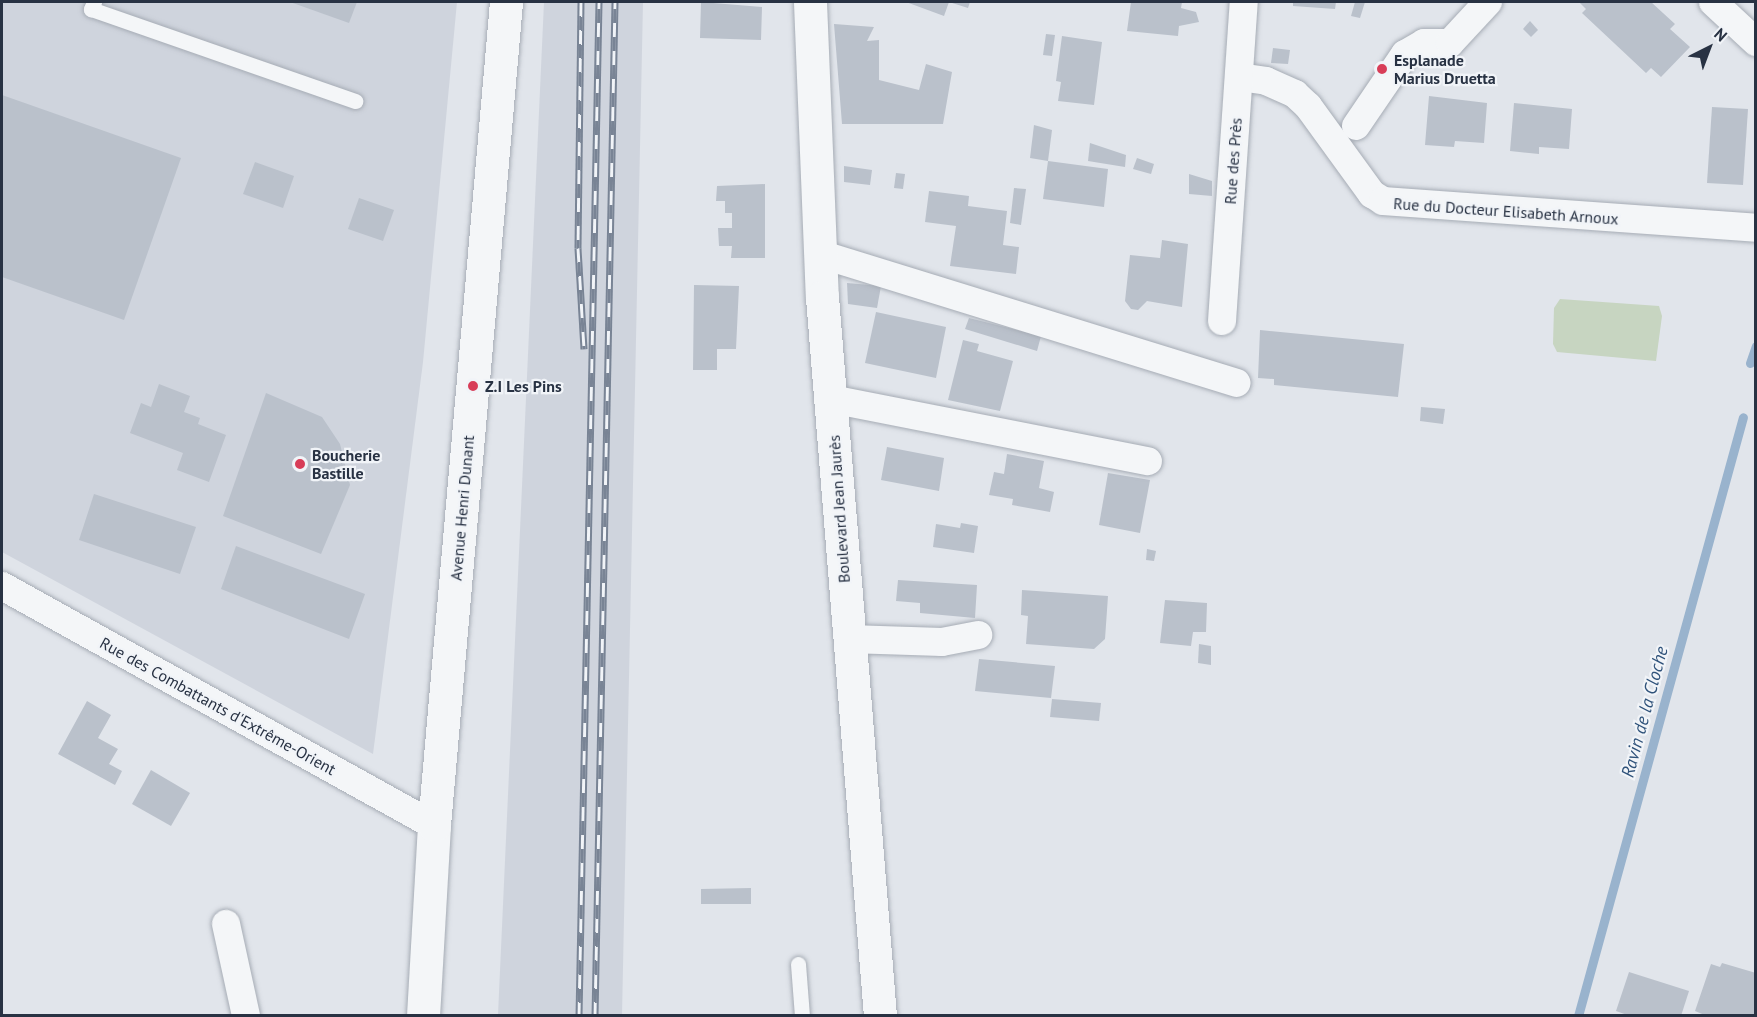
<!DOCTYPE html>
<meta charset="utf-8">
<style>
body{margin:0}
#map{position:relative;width:1757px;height:1017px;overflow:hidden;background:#e1e5eb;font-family:"PT Sans",sans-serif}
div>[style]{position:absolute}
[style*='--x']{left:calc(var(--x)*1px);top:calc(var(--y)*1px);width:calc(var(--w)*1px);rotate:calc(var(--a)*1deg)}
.built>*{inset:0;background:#cfd4dd}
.green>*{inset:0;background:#c7d5c1}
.stream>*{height:9px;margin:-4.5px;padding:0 4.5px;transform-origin:4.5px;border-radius:4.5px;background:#99b3cd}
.building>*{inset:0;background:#bac1cb}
.roads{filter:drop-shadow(0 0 2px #a6acb5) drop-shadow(0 0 2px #a6acb5)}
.service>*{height:15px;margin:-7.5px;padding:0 7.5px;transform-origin:7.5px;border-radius:7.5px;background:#f4f6f8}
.minor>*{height:28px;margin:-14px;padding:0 14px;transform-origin:14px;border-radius:14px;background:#f4f6f8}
.tertiary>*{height:33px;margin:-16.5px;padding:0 16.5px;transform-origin:16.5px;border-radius:16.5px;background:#f4f6f8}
.rail>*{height:7px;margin-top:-3.5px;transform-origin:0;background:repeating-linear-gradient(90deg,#f1f4f8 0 14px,#798495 0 28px);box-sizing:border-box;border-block:2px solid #798495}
.dots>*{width:16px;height:16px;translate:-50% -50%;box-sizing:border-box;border:3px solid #f1f4f8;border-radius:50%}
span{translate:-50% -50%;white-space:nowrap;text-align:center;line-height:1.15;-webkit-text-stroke:4.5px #f1f4f8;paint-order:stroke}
.poi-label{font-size:16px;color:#283243;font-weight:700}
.left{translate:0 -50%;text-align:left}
.street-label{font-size:16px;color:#283243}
.water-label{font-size:18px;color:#2f527a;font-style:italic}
.frame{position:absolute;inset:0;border:3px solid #283243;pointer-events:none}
.north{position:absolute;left:1679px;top:18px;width:60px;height:60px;-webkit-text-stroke:4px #f1f4f8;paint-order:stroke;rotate:42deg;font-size:16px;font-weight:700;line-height:24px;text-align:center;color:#283243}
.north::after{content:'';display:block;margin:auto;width:21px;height:27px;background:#283243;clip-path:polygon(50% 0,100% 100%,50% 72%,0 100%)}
</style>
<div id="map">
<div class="built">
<i style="clip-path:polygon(2px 2px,457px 2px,423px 362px,373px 754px,2px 552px)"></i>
<i style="clip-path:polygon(544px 2px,643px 2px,622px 1015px,498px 1015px)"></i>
</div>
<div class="green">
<i style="clip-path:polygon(1560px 299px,1659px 306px,1662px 316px,1656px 361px,1557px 352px,1553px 344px,1554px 308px)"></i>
</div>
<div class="stream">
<i style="--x:1750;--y:363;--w:18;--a:-71"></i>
<i style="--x:1578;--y:1016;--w:621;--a:-74.6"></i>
</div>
<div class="building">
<i style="clip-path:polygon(290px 2px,357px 2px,349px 23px)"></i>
<i style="clip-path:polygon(701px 2px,762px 7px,761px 40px,700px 38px)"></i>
<i style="clip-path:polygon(906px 2px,949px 2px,944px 16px)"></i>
<i style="clip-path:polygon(949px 2px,970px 2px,968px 8px)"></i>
<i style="clip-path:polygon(1131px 2px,1182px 2px,1181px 8px,1196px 12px,1199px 22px,1179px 26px,1178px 36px,1127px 31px)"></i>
<i style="clip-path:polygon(1293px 2px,1336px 2px,1335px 9px,1293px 6px)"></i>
<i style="clip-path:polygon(1355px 2px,1365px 2px,1360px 18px,1351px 16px)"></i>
<i style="clip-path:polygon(1579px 2px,1651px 2px,1675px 24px,1670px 29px,1690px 47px,1661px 77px,1651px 68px,1646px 73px,1582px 13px,1586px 9px)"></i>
<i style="clip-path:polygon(1530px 21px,1538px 30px,1531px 37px,1523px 29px)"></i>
<i style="clip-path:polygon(834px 24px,874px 27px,867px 41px,879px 40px,879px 80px,919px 90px,926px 64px,952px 72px,943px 124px,842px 124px)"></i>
<i style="clip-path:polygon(1046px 34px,1055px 35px,1052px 56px,1043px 55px)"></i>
<i style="clip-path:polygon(1062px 36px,1102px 42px,1094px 105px,1058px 101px,1061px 82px,1056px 81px)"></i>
<i style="clip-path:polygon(1273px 48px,1290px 50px,1288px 64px,1271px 63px)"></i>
<i style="clip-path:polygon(2px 95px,181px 158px,124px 320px,2px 277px)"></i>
<i style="clip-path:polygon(1429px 96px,1487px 103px,1484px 143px,1455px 141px,1454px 147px,1425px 145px)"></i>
<i style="clip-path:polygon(1514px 103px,1572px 109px,1569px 149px,1539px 147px,1539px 154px,1510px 151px)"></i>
<i style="clip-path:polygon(1712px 107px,1748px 109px,1743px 185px,1707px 183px)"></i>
<i style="clip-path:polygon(1034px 125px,1052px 130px,1048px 161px,1030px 158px)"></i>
<i style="clip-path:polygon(1090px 143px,1126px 155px,1125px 167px,1088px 161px)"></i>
<i style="clip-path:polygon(1137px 158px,1154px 164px,1151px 174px,1133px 169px)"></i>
<i style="clip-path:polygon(1048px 161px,1108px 169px,1104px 207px,1043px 199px)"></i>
<i style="clip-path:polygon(255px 162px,294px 176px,283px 208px,243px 194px)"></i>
<i style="clip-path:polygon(844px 166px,872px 170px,870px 185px,844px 182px)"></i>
<i style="clip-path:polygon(896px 173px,905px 174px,903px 189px,894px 188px)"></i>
<i style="clip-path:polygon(1189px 174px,1212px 181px,1212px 196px,1189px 194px)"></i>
<i style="clip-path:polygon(765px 184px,765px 258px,731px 258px,732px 246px,719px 246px,718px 228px,732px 228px,732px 213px,725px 213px,725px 201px,716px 201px,717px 186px)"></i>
<i style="clip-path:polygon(1014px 188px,1026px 189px,1021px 225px,1010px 223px)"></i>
<i style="clip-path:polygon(929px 191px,969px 196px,968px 206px,1007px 211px,1003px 245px,1019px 247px,1016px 274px,950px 266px,956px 226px,925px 222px)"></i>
<i style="clip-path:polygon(359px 198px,394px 210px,383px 241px,348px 229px)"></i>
<i style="clip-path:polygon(1162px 240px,1188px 244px,1182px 307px,1147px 301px,1138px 310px,1131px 309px,1125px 301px,1130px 255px,1160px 258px)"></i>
<i style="clip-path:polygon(847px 283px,881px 286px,877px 308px,848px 304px)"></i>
<i style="clip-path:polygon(694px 285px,739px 286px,736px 349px,717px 349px,717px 370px,693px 370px)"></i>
<i style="clip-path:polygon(876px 312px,946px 327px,936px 378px,865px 363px)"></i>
<i style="clip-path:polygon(969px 318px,1041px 336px,1037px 351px,965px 329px)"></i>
<i style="clip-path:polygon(1260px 330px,1404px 344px,1398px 397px,1274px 385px,1274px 379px,1258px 378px)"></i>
<i style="clip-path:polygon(963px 340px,979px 344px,977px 351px,1013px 361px,1000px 411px,948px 400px)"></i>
<i style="clip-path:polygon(159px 384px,190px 396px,184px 412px,200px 418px,198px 424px,226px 435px,209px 482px,177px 470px,183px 453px,130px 433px,141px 403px,151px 407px)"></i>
<i style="clip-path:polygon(266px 393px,322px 417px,340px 444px,350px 485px,321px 554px,223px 516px)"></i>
<i style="clip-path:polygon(1421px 407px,1445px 409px,1443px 424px,1420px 421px)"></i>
<i style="clip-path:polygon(887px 447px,944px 458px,939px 491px,881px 480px)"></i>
<i style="clip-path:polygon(1007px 454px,1044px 461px,1039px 488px,1054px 492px,1050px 512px,1012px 505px,1013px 499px,989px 495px,994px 472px,1004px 474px)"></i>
<i style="clip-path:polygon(1108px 473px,1150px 480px,1140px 533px,1099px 525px)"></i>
<i style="clip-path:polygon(94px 494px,196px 527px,180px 574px,79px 540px)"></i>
<i style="clip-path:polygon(961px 523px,978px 526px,974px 553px,933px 547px,936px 524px,960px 528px)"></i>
<i style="clip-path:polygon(236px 546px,365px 594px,349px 639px,221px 589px)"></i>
<i style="clip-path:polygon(1147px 549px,1156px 551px,1154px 561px,1146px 560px)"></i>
<i style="clip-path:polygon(898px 580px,977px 585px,975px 618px,920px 613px,920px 603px,896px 601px)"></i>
<i style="clip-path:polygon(1022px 590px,1108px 596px,1105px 639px,1094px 649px,1026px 644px,1028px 616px,1021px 615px)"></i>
<i style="clip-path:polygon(1165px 600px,1207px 603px,1206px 632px,1193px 632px,1191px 646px,1160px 643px)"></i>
<i style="clip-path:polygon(1199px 644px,1211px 646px,1211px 665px,1198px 663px)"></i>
<i style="clip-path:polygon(979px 659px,1055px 666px,1051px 698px,975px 691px)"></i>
<i style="clip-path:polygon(1052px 699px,1101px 703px,1099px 721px,1050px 717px)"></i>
<i style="clip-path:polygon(87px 701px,111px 715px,98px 738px,118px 749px,109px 764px,122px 771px,115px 785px,58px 754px)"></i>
<i style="clip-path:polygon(151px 770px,190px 793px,171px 826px,132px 804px)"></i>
<i style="clip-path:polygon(751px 888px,751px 904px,701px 904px,701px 889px)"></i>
<i style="clip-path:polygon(1722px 963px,1756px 973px,1756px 1016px,1707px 1016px,1695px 1011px,1711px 964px,1720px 967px)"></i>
<i style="clip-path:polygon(1629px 972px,1689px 991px,1681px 1016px,1630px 1016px,1616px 1011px)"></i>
</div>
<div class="roads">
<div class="service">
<i style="--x:94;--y:2;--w:8;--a:113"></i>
<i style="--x:91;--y:9;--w:280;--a:19.2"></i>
<i style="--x:798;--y:964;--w:52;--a:85.6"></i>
</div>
<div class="minor">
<i style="--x:1713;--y:2;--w:59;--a:42.9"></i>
<i style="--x:1239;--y:77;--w:27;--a:8"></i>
<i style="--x:1266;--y:81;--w:32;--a:24"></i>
<i style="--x:1295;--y:94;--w:18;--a:43"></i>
<i style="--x:1308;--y:106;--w:109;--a:54"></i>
<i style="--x:1372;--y:194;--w:13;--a:32"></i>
<i style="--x:1383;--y:201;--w:374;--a:4.1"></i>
<i style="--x:1356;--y:126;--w:87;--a:-55.8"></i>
<i style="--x:1405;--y:54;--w:22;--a:-30"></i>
<i style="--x:1424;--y:43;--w:26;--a:0"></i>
<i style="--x:1450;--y:43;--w:56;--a:-47.2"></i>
<i style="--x:820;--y:254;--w:436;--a:17.2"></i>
<i style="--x:1222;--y:321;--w:320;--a:-86.1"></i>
<i style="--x:831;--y:399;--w:323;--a:11.1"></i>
<i style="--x:2;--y:586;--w:494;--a:29"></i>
<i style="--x:849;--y:639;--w:93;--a:1.8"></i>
<i style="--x:942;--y:642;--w:37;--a:-11"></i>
<i style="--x:226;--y:924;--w:94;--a:77.7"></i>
</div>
<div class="tertiary">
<i style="--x:810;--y:2;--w:295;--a:87.7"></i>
<i style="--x:822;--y:297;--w:721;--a:85.39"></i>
<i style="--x:423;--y:1016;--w:191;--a:-86.7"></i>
<i style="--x:434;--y:825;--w:826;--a:-85"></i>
</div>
</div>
<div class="rail">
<i style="--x:581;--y:2;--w:246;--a:90.7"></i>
<i style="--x:578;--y:248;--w:101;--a:86.6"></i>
<i style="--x:579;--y:1016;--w:1014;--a:-88.87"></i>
<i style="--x:595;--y:1016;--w:1014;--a:-88.87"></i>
</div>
<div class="dots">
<i style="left:1382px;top:69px;background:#d83d58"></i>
<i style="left:473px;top:386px;background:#d83d58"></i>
<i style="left:300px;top:464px;background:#d83d58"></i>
</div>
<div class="poi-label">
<span class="left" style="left:1394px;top:69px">Esplanade<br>Marius Druetta</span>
<span class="left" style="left:485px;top:386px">Z.I Les Pins</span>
<span class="left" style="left:312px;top:464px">Boucherie<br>Bastille</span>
</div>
<div class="street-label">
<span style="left:1233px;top:161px;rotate:-86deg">Rue des Près</span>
<span style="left:1506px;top:211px;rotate:4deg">Rue du Docteur Elisabeth Arnoux</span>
<span style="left:462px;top:508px;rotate:-85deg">Avenue Henri Dunant</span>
<span style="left:839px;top:509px;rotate:-94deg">Boulevard Jean Jaurès</span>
<span style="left:218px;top:706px;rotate:29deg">Rue des Combattants d'Extrême-Orient</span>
</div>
<div class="water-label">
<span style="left:1645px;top:712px;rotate:-75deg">Ravin de la Cloche</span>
</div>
<div class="frame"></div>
<div class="north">N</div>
</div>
